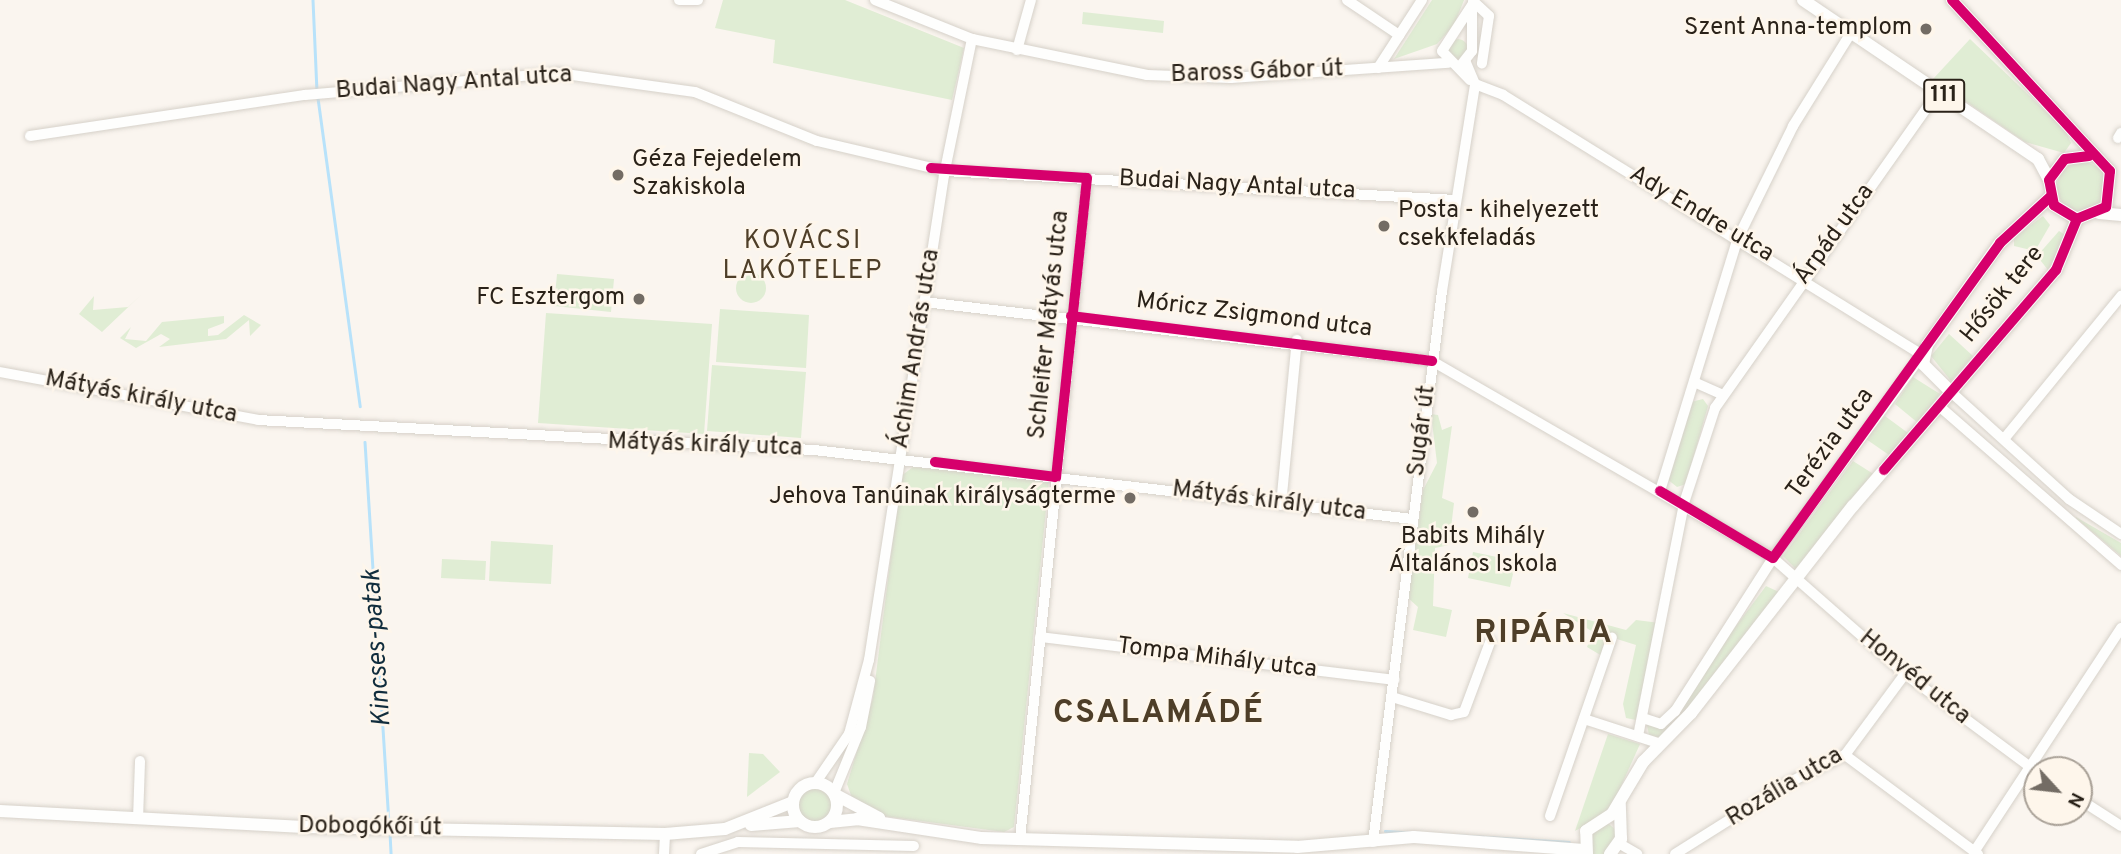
<!DOCTYPE html>
<meta charset="utf-8">
<style>
body{margin:0}
#map{position:relative;width:2121px;height:854px;overflow:hidden;background:#faf5ef;font-family:Overpass,sans-serif}
div>[style]{position:absolute}
[style*='--x']{left:calc(var(--x)*1px);top:calc(var(--y)*1px);width:calc(var(--w)*1px);rotate:calc(var(--a)*1deg)}
.green>*{inset:0;background:#e0edd4}
.round{border-radius:50%}
.stream>*{height:2.5px;margin:-1.25px;padding:0 1.25px;transform-origin:1.25px;border-radius:1.25px;background:#b8e2fa}
.roads{filter:drop-shadow(0 0 2px #d6d1c9) drop-shadow(0 0 2px #d6d1c9)}
.minor>*{height:10px;margin:-5px;padding:0 5px;transform-origin:5px;border-radius:5px;background:#fefefd}
.major>*{height:12px;margin:-6px;padding:0 6px;transform-origin:6px;border-radius:6px;background:#fefefd}
.major>.ring{margin:-6px;padding:0;box-sizing:content-box;background:none;border:12px solid #fefefd;border-radius:50%}
.cycleway>*{height:10px;margin:-5px;padding:0 5px;transform-origin:5px;border-radius:5px;background:#d6006c}
.dots>*{width:19px;height:19px;translate:-50% -50%;box-sizing:border-box;border:4px solid #fef6eb;border-radius:50%}
span{translate:-50% -50%;white-space:nowrap;text-align:center;line-height:1.15;-webkit-text-stroke:5px #fef6eb;paint-order:stroke}
.shield-label span{padding:2px 5px;background:#fef6eb;border:2px solid;border-radius:5px;-webkit-text-stroke-width:0}
.shield-label{font-size:23px;color:#2a2219;font-weight:700}
.poi-label{font-size:24px;color:#2a2219}
.right{translate:-100% -50%;text-align:right}
.left{translate:0 -50%;text-align:left}
.street-label{font-size:24px;color:#2a2219}
.neighbourhood-label{font-size:26px;color:#4e3e28;letter-spacing:2px}
.water-label{font-size:26px;color:#112d3d;font-style:italic}
.district-label{font-size:32px;color:#4e3e28;font-weight:700;letter-spacing:2px}
.north{position:absolute;left:2023px;top:756px;width:70px;height:70px;box-sizing:border-box;background:#fef6eb;border:2px solid #a9a197;border-radius:50%;rotate:117deg;font-size:19px;font-weight:700;line-height:28px;text-align:center;color:#2a2219}
.north::after{content:'';display:block;margin:auto;width:24px;height:32px;background:#736c64;clip-path:polygon(50% 0,100% 100%,50% 72%,0 100%)}
</style>
<div id="map">
<div class="green">
<i style="clip-path:polygon(723px 0,845px 0,964px 48px,952px 100px,773px 63px,775px 40px,715px 28px)"></i>
<i style="clip-path:polygon(1432px 0,1464px 0,1454px 25px,1437px 44px,1394px 59px)"></i>
<i style="clip-path:polygon(1083px 12px,1164px 21px,1163px 33px,1082px 24px)"></i>
<i style="clip-path:polygon(1970px 39px,2065px 130px,2071px 143px,2064px 153px,2025px 142px,1933px 79px)"></i>
<i class="round" style="left:1448px;top:39px;width:20px;height:20px"></i>
<i class="round" style="left:2057px;top:162px;width:50px;height:50px"></i>
<i style="clip-path:polygon(2043px 216px,2050px 225px,2035px 251px,2014px 246px,2014px 238px)"></i>
<i style="clip-path:polygon(2059px 231px,2067px 236px,2048px 270px,2037px 256px)"></i>
<i class="round" style="left:736px;top:273px;width:30px;height:30px"></i>
<i style="clip-path:polygon(557px 274px,614px 279px,611px 312px,554px 306px)"></i>
<i style="clip-path:polygon(142px 294px,102px 332px,79px 314px,94px 296px,93px 310px,128px 307px)"></i>
<i style="clip-path:polygon(720px 309px,809px 315px,806px 368px,716px 362px)"></i>
<i style="clip-path:polygon(546px 313px,712px 324px,704px 434px,538px 423px)"></i>
<i style="clip-path:polygon(244px 315px,261px 325px,250px 336px,249px 320px,226px 339px,159px 347px,170px 339px,161px 334px,136px 348px,120px 338px,131px 327px,125px 339px,146px 341px,162px 322px,224px 316px,224px 323px,208px 329px,208px 336px,218px 335px)"></i>
<i style="clip-path:polygon(1949px 334px,1973px 356px,1951px 381px,1931px 356px)"></i>
<i style="clip-path:polygon(712px 365px,806px 372px,801px 438px,707px 431px)"></i>
<i style="clip-path:polygon(1913px 377px,1940px 394px,1918px 423px,1895px 404px)"></i>
<i style="clip-path:polygon(1703px 399px,1708px 406px,1686px 484px,1677px 487px,1667px 479px,1691px 402px)"></i>
<i style="clip-path:polygon(1431px 414px,1438px 415px,1442px 430px,1452px 426px,1442px 498px,1454px 503px,1449px 545px,1435px 548px,1433px 606px,1452px 610px,1446px 637px,1413px 630px,1418px 607px,1408px 598px,1423px 490px,1437px 463px)"></i>
<i style="clip-path:polygon(1885px 416px,1908px 433px,1889px 455px,1866px 439px)"></i>
<i style="clip-path:polygon(1853px 461px,1875px 475px,1796px 569px,1783px 556px)"></i>
<i style="clip-path:polygon(913px 467px,1049px 480px,1014px 827px,1004px 832px,883px 816px,852px 798px,847px 784px,873px 698px,901px 476px)"></i>
<i style="clip-path:polygon(2076px 517px,2121px 543px,2121px 556px,2076px 518px)"></i>
<i style="clip-path:polygon(491px 541px,553px 545px,551px 584px,489px 581px)"></i>
<i style="clip-path:polygon(1473px 552px,1516px 561px,1510px 587px,1468px 578px)"></i>
<i style="clip-path:polygon(442px 559px,486px 561px,485px 580px,441px 578px)"></i>
<i style="clip-path:polygon(1766px 586px,1779px 592px,1683px 716px,1661px 738px,1649px 735px,1647px 725px,1661px 726px)"></i>
<i style="clip-path:polygon(1563px 613px,1626px 630px,1636px 620px,1660px 623px,1636px 720px,1626px 718px,1623px 704px,1636px 645px,1617px 639px,1602px 656px,1587px 647px,1593px 632px)"></i>
<i style="clip-path:polygon(1608px 734px,1640px 744px,1609px 813px,1575px 831px)"></i>
<i style="clip-path:polygon(749px 753px,763px 754px,780px 772px,747px 797px)"></i>
<i class="round" style="left:797px;top:786px;width:36px;height:36px"></i>
<i style="clip-path:polygon(1608px 823px,1619px 833px,1606px 854px,1592px 854px,1585px 838px)"></i>
</div>
<div class="stream">
<i style="--x:313;--y:0;--w:91;--a:87.5"></i>
<i style="--x:318;--y:98;--w:311;--a:82.2"></i>
<i style="--x:365;--y:442;--w:382;--a:86.4"></i>
<i style="--x:1385;--y:831;--w:184;--a:3.4"></i>
<i style="--x:390;--y:833;--w:21;--a:87"></i>
</div>
<div class="roads">
<div class="minor">
<i style="--x:679;--y:0;--w:19;--a:0"></i>
<i style="--x:875;--y:0;--w:105;--a:21.9"></i>
<i style="--x:972;--y:39;--w:179;--a:11.6"></i>
<i style="--x:1147;--y:75;--w:84;--a:2"></i>
<i style="--x:1231;--y:78;--w:218;--a:-4"></i>
<i style="--x:1347;--y:0;--w:63;--a:33.9"></i>
<i style="--x:1473;--y:1;--w:22;--a:43"></i>
<i style="--x:1489;--y:16;--w:48;--a:98.5"></i>
<i style="--x:1017;--y:50;--w:52;--a:-74.4"></i>
<i style="--x:1461;--y:65;--w:18;--a:-52"></i>
<i style="--x:1472;--y:51;--w:45;--a:-90"></i>
<i style="--x:1378;--y:68;--w:81;--a:-57.1"></i>
<i style="--x:1470;--y:80;--w:40;--a:-134"></i>
<i style="--x:1442;--y:51;--w:55;--a:-56.9"></i>
<i style="--x:1475;--y:84;--w:30;--a:21"></i>
<i style="--x:1503;--y:95;--w:493;--a:31.8"></i>
<i style="--x:1922;--y:355;--w:252;--a:126.3"></i>
<i style="--x:1773;--y:558;--w:182;--a:122.6"></i>
<i style="--x:1675;--y:711;--w:19;--a:137"></i>
<i style="--x:1661;--y:724;--w:20;--a:-162"></i>
<i style="--x:30;--y:136;--w:278;--a:-8.5"></i>
<i style="--x:305;--y:95;--w:254;--a:-5"></i>
<i style="--x:558;--y:73;--w:138;--a:7.9"></i>
<i style="--x:695;--y:92;--w:131;--a:21.9"></i>
<i style="--x:817;--y:141;--w:131;--a:13.2"></i>
<i style="--x:945;--y:171;--w:511;--a:3.25"></i>
<i style="--x:2118;--y:138;--w:6;--a:-59"></i>
<i style="--x:924;--y:302;--w:511;--a:6.62"></i>
<i style="--x:1432;--y:361;--w:394;--a:30"></i>
<i style="--x:1773;--y:558;--w:176;--a:41.3"></i>
<i style="--x:1905;--y:674;--w:164;--a:36.6"></i>
<i style="--x:0;--y:372;--w:262;--a:10.5"></i>
<i style="--x:258;--y:420;--w:557;--a:3.09"></i>
<i style="--x:814;--y:450;--w:602;--a:6.58"></i>
<i style="--x:1694;--y:382;--w:32;--a:24"></i>
<i style="--x:1951;--y:392;--w:159;--a:42.2"></i>
<i style="--x:2069;--y:499;--w:63;--a:33.9"></i>
<i style="--x:1939;--y:406;--w:242;--a:41.1"></i>
<i style="--x:2004;--y:439;--w:185;--a:-50.7"></i>
<i style="--x:1660;--y:491;--w:265;--a:-72.9"></i>
<i style="--x:1738;--y:238;--w:125;--a:-63.8"></i>
<i style="--x:1793;--y:126;--w:110;--a:-58.1"></i>
<i style="--x:1281;--y:505;--w:166;--a:-84.5"></i>
<i style="--x:1040;--y:637;--w:357;--a:6.9"></i>
<i style="--x:1392;--y:697;--w:62;--a:17"></i>
<i style="--x:1451;--y:715;--w:13;--a:-13"></i>
<i style="--x:1464;--y:712;--w:75;--a:-69.6"></i>
<i style="--x:1584;--y:719;--w:81;--a:18"></i>
<i style="--x:1638;--y:736;--w:237;--a:-78.8"></i>
<i style="--x:1684;--y:503;--w:100;--a:-71.9"></i>
<i style="--x:1715;--y:408;--w:387;--a:-54.8"></i>
<i style="--x:1845;--y:755;--w:166;--a:36.7"></i>
<i style="--x:816;--y:782;--w:58;--a:-55.5"></i>
<i style="--x:849;--y:734;--w:77;--a:-74.9"></i>
<i style="--x:869;--y:660;--w:491;--a:-81.2"></i>
<i style="--x:944;--y:175;--w:139;--a:-78.4"></i>
<i style="--x:834;--y:793;--w:71;--a:-67.8"></i>
<i style="--x:861;--y:727;--w:47;--a:-78.9"></i>
<i style="--x:2079;--y:799;--w:50;--a:32.7"></i>
<i style="--x:1550;--y:816;--w:189;--a:-70.9"></i>
<i style="--x:138;--y:819;--w:58;--a:-88"></i>
<i style="--x:1020;--y:839;--w:664;--a:-84.21"></i>
<i style="--x:1373;--y:842;--w:555;--a:-82.86"></i>
<i style="--x:1442;--y:291;--w:210;--a:-80.9"></i>
<i style="--x:1475;--y:84;--w:23;--a:-113"></i>
<i style="--x:1620;--y:844;--w:20;--a:30"></i>
<i style="--x:1974;--y:852;--w:268;--a:-56.7"></i>
<i style="--x:664;--y:854;--w:20;--a:-87"></i>
<i style="--x:701;--y:854;--w:39;--a:-18"></i>
<i style="--x:738;--y:842;--w:176;--a:1.3"></i>
<i style="--x:1675;--y:854;--w:131;--a:-32.2"></i>
<i style="--x:1786;--y:784;--w:66;--a:-26.2"></i>
<i style="--x:1845;--y:755;--w:101;--a:-53.5"></i>
</div>
<div class="major">
<i style="--x:1803;--y:0;--w:284;--a:34.1"></i>
<i style="--x:2038;--y:159;--w:24;--a:62"></i>
<i style="--x:1952;--y:0;--w:233;--a:47.3"></i>
<i style="--x:2110;--y:171;--w:36;--a:96"></i>
<i style="--x:2106;--y:207;--w:31;--a:158"></i>
<i style="--x:2077;--y:219;--w:27;--a:-149"></i>
<i style="--x:2054;--y:205;--w:25;--a:-101"></i>
<i style="--x:2049;--y:180;--w:26;--a:-53"></i>
<i style="--x:2065;--y:159;--w:24;--a:-7"></i>
<i style="--x:2099;--y:213;--w:22;--a:5"></i>
<i style="--x:1951;--y:392;--w:40;--a:-135"></i>
<i style="--x:1923;--y:364;--w:19;--a:-78"></i>
<i style="--x:1927;--y:345;--w:125;--a:-54.4"></i>
<i style="--x:2000;--y:243;--w:68;--a:-42.6"></i>
<i class="ring" style="left:793px;top:783px;width:32px;height:32px"></i>
<i style="--x:836;--y:795;--w:49;--a:28.1"></i>
<i style="--x:0;--y:811;--w:304;--a:3"></i>
<i style="--x:304;--y:827;--w:361;--a:1.1"></i>
<i style="--x:665;--y:834;--w:60;--a:-4.8"></i>
<i style="--x:725;--y:829;--w:73;--a:-21.7"></i>
<i style="--x:830;--y:822;--w:27;--a:-6"></i>
<i style="--x:857;--y:819;--w:125;--a:8.7"></i>
<i style="--x:981;--y:838;--w:316;--a:1.6"></i>
<i style="--x:1297;--y:847;--w:117;--a:-4.9"></i>
<i style="--x:1414;--y:837;--w:170;--a:4.4"></i>
<i style="--x:751;--y:825;--w:49;--a:-4.7"></i>
<i style="--x:1587;--y:854;--w:23;--a:-92"></i>
<i style="--x:1586;--y:831;--w:31;--a:-33"></i>
<i style="--x:1612;--y:814;--w:61;--a:-59.2"></i>
<i style="--x:1643;--y:762;--w:69;--a:-45.6"></i>
<i style="--x:1691;--y:713;--w:263;--a:-52"></i>
<i style="--x:1853;--y:506;--w:311;--a:-49.3"></i>
<i style="--x:2056;--y:270;--w:55;--a:-67.6"></i>
<i style="--x:1610;--y:854;--w:19;--a:-54"></i>
<i style="--x:1621;--y:839;--w:35;--a:-92"></i>
</div>
</div>
<div class="cycleway">
<i style="--x:1952;--y:0;--w:233;--a:47.3"></i>
<i style="--x:2110;--y:171;--w:36;--a:96"></i>
<i style="--x:2106;--y:207;--w:31;--a:158"></i>
<i style="--x:2077;--y:219;--w:27;--a:-149"></i>
<i style="--x:2054;--y:205;--w:25;--a:-101"></i>
<i style="--x:2049;--y:180;--w:26;--a:-53"></i>
<i style="--x:2065;--y:159;--w:24;--a:-7"></i>
<i style="--x:931;--y:168;--w:156;--a:3.7"></i>
<i style="--x:1087;--y:178;--w:301;--a:95.9"></i>
<i style="--x:1056;--y:477;--w:122;--a:-172.9"></i>
<i style="--x:1071;--y:316;--w:364;--a:7.1"></i>
<i style="--x:1884;--y:470;--w:264;--a:-49.3"></i>
<i style="--x:2056;--y:270;--w:55;--a:-67.6"></i>
<i style="--x:1660;--y:491;--w:131;--a:30.7"></i>
<i style="--x:1773;--y:558;--w:388;--a:-54.2"></i>
<i style="--x:2000;--y:243;--w:68;--a:-42.6"></i>
</div>
<div class="dots">
<i style="left:1926px;top:29px;background:#736c64"></i>
<i style="left:618px;top:175px;background:#736c64"></i>
<i style="left:1384px;top:226px;background:#736c64"></i>
<i style="left:639px;top:299px;background:#736c64"></i>
<i style="left:1130px;top:498px;background:#736c64"></i>
<i style="left:1473px;top:512px;background:#736c64"></i>
</div>
<div class="shield-label">
<span style="left:1944px;top:96px">111</span>
</div>
<div class="poi-label">
<span class="right" style="left:1912px;top:29px">Szent Anna-templom</span>
<span class="left" style="left:632px;top:175px">Géza Fejedelem<br>Szakiskola</span>
<span class="left" style="left:1398px;top:226px">Posta - kihelyezett<br>csekkfeladás</span>
<span class="right" style="left:625px;top:299px">FC Esztergom</span>
<span class="right" style="left:1116px;top:498px">Jehova Tanúinak királyságterme</span>
<span style="left:1473px;top:552px">Babits Mihály<br>Általános Iskola</span>
</div>
<div class="street-label">
<span style="left:1257px;top:73px;rotate:-2deg">Baross Gábor út</span>
<span style="left:454px;top:84px;rotate:-4deg">Budai Nagy Antal utca</span>
<span style="left:1237px;top:186px;rotate:3deg">Budai Nagy Antal utca</span>
<span style="left:1701px;top:215px;rotate:31deg">Ady Endre utca</span>
<span style="left:1835px;top:235px;rotate:-54deg">Árpád utca</span>
<span style="left:2003px;top:295px;rotate:-51deg">Hősök tere</span>
<span style="left:1254px;top:316px;rotate:7deg">Móricz Zsigmond utca</span>
<span style="left:1050px;top:325px;rotate:-84deg">Schleifer Mátyás utca</span>
<span style="left:917px;top:349px;rotate:-81deg">Áchim András utca</span>
<span style="left:141px;top:398px;rotate:11deg">Mátyás király utca</span>
<span style="left:1423px;top:431px;rotate:-83deg">Sugár út</span>
<span style="left:1831px;top:444px;rotate:-54deg">Terézia utca</span>
<span style="left:705px;top:446px;rotate:2deg">Mátyás király utca</span>
<span style="left:1269px;top:502px;rotate:7deg">Mátyás király utca</span>
<span style="left:1217px;top:659px;rotate:7deg">Tompa Mihály utca</span>
<span style="left:1914px;top:678px;rotate:39deg">Honvéd utca</span>
<span style="left:1785px;top:788px;rotate:-31deg">Rozália utca</span>
<span style="left:370px;top:828px;rotate:1deg">Dobogókői út</span>
</div>
<div class="neighbourhood-label">
<span style="left:803px;top:257px">KOVÁCSI<br>LAKÓTELEP</span>
</div>
<div class="water-label">
<span style="left:378px;top:648px;rotate:-94deg">Kincses-patak</span>
</div>
<div class="district-label">
<span style="left:1544px;top:634px">RIPÁRIA</span>
<span style="left:1159px;top:714px">CSALAMÁDÉ</span>
</div>
<div class="north">N</div>
</div>
